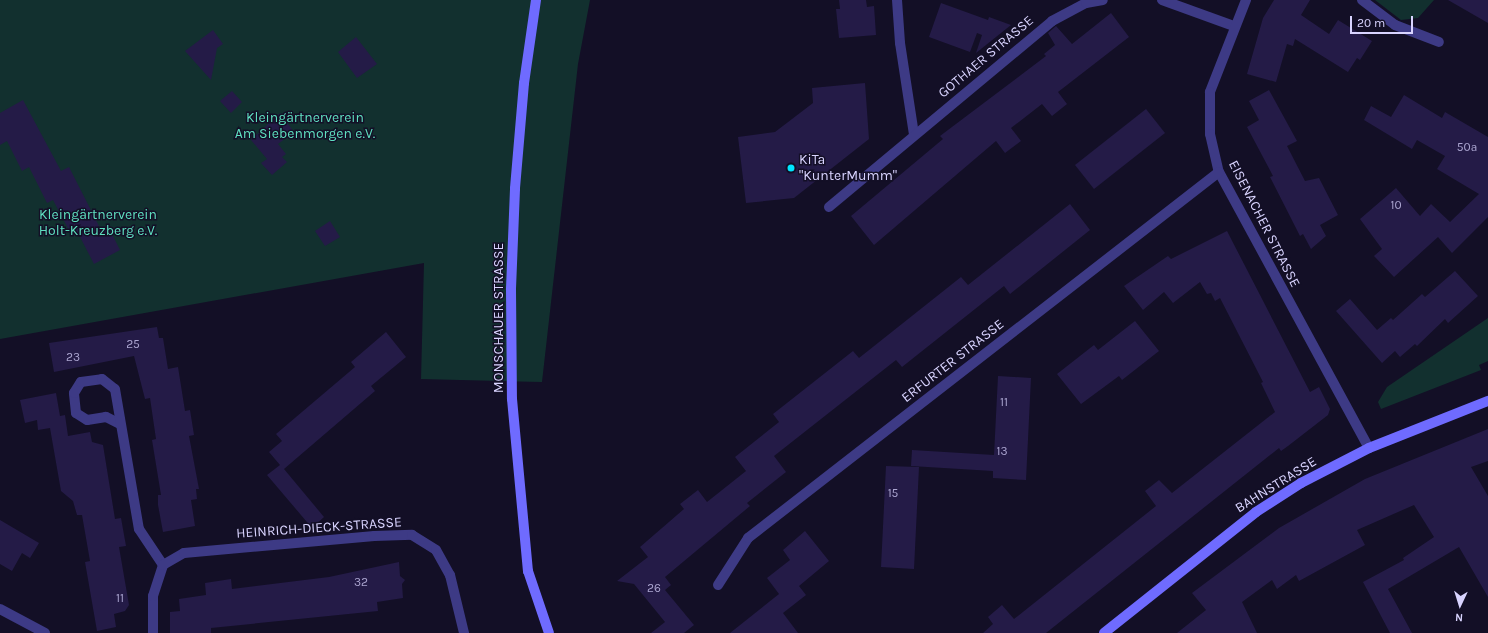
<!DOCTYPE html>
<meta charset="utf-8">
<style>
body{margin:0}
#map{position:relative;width:1488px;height:633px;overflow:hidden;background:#130f26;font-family:Karla,sans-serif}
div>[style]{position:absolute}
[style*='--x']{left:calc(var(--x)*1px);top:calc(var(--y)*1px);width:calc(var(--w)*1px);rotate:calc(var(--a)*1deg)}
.green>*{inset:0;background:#12302f}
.building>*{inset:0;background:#241b47}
.street>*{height:10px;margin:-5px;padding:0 5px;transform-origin:5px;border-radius:5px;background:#3d3a85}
.secondary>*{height:10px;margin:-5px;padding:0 5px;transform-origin:5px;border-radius:5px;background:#6f6bff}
.dots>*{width:11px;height:11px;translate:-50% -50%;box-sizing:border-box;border:2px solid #130f26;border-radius:50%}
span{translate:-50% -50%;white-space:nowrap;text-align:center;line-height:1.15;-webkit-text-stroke:3px #130f26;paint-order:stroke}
.number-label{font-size:12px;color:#aca6d1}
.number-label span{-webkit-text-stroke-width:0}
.street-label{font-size:14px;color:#d9d4ff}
.park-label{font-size:14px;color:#5fe0c0}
.poi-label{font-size:14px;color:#d9d4ff}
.left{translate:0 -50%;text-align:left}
.north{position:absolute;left:1440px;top:585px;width:40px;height:40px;-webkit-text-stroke:3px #130f26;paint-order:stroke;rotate:184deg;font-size:11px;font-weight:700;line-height:16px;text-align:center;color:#d9d4ff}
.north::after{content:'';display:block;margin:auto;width:14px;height:18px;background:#d9d4ff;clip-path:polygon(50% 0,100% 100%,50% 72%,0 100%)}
.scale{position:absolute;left:1350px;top:16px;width:63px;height:18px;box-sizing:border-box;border:2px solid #d9d4ff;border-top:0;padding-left:5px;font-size:12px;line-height:14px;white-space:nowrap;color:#d9d4ff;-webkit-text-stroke:3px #130f26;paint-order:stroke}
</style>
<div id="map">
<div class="green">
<i style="clip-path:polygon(0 0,590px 0,578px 64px,542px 382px,421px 379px,424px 263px,0 339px)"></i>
<i style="clip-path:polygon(1375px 0,1434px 0,1418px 18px,1401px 20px)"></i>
<i style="clip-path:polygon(1488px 318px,1488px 361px,1479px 365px,1481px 370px,1381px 409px,1378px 402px,1387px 387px)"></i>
</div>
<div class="building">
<i style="clip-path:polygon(839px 0,866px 0,867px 7px,874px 6px,876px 35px,839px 38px,836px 9px,840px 9px)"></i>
<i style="clip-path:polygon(1274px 0,1310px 0,1301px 15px,1329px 34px,1338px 20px,1372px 41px,1360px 60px,1357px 58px,1348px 72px,1295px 39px,1293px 46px,1287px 44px,1276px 82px,1247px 74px,1263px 18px)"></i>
<i style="clip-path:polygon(1448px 0,1488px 0,1488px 23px)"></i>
<i style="clip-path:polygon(941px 3px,988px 20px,989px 17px,1011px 25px,976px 53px,982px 35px,977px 33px,970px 52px,929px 37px)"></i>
<i style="clip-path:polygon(1111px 13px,1129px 37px,1058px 92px,1067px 104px,1052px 116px,1042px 104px,1011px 128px,1021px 141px,1005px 153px,996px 141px,874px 245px,851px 216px,943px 139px,940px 136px,1046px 56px,1044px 54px,1055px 45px,1048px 33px,1056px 26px,1072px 44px)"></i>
<i style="clip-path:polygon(213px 30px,223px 44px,217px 48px,211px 80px,185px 51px)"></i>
<i style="clip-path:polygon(356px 37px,377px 64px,357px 78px,338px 52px)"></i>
<i style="clip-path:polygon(865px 83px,869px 139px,794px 198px,746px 203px,738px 137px,775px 132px,813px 103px,812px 88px)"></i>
<i style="clip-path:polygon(1269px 90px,1297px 141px,1287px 146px,1305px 181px,1319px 178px,1338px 215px,1320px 225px,1326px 236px,1311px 249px,1303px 234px,1300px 236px,1270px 177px,1273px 176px,1247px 127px,1259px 120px,1249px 101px)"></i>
<i style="clip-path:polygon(232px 91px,242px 102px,231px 113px,220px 101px)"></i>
<i style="clip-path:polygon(1404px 95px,1442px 118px,1445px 112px,1488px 137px,1488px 217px,1452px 253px,1438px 237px,1394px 277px,1374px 256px,1382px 249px,1360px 219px,1396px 188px,1420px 216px,1431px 204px,1450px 222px,1479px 194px,1437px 169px,1445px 156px,1417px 140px,1412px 149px,1364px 120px,1371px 106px,1391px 117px)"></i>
<i style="clip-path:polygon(23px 100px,61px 171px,69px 167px,101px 230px,108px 226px,120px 250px,94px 264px,78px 233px,72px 236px,53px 200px,47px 203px,29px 167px,22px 171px,7px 141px,0 145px,0 113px)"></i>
<i style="clip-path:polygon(1146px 109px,1165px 133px,1094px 189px,1075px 165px)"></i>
<i style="clip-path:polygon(280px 113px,294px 132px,278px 144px,286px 154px,282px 157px,287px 162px,272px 175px,261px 163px,267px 159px,251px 140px)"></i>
<i style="clip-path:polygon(1070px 204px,1090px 230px,1010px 294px,1004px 286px,902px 367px,896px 360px,774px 456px,786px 472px,747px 503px,750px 506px,665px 577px,671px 585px,665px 590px,694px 625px,684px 633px,651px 633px,665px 622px,634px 584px,617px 581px,648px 557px,640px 547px,684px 509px,680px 504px,698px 490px,707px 502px,746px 471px,735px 457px,779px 422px,773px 414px,853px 351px,859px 358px,961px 277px,968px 285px)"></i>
<i style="clip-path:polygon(330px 221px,340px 237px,325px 246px,315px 231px)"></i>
<i style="clip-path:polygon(1227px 231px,1310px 392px,1319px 387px,1330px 409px,1328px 415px,1288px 446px,1281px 451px,1279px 448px,1046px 633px,983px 633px,993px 624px,988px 617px,1002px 605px,1014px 619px,1156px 506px,1145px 491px,1159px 480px,1172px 493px,1275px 412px,1261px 383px,1263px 382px,1220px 298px,1215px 301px,1211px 293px,1207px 294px,1200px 282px,1173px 303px,1164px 292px,1143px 310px,1124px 286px,1168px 256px,1171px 259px)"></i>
<i style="clip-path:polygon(1455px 271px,1478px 296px,1448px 323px,1445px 319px,1417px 346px,1415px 344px,1400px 357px,1395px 351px,1382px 363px,1336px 311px,1350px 299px,1377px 330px,1391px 318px,1393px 320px,1422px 294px,1425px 297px)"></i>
<i style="clip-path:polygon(1135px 321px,1159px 351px,1122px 380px,1119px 376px,1081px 404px,1057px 374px,1094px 345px,1098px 350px)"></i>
<i style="clip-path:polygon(157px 327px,159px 338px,163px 338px,168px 369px,178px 367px,185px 411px,190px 410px,194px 435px,189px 436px,199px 489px,196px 489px,197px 499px,191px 500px,195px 526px,163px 532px,158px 505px,158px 495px,161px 495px,152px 440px,156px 439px,150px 398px,145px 399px,134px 356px,54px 372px,49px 343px)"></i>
<i style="clip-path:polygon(386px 332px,406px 357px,371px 386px,375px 391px,284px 469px,324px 517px,312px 528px,267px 475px,280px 465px,269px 452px,282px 441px,276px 434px,355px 367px,351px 362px)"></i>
<i style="clip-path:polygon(998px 376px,1031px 378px,1026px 480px,993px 478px,993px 471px,911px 466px,912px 450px,994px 455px)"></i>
<i style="clip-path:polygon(56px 393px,60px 416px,65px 415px,68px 436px,90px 432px,92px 442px,103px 445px,115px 519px,121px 518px,126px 546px,119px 547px,129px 605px,125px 611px,114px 614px,116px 627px,97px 631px,85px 562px,90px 561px,82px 515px,77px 515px,73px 501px,61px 491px,50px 428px,38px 430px,37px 420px,25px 423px,20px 400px)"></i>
<i style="clip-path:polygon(1488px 429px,1488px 461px,1471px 467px,1488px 496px,1488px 597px,1459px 547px,1388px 589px,1412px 633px,1390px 633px,1363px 582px,1404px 560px,1403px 558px,1434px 537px,1414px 505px,1357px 530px,1365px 545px,1299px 581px,1296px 575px,1277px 589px,1272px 580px,1242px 602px,1257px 633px,1177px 633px,1206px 610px,1192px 593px,1279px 528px,1365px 479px)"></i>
<i style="clip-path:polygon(886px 466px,919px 467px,914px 569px,881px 567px)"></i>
<i style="clip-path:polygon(0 520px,39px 543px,30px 558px,22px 553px,12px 571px,0 564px)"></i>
<i style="clip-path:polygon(805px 531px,829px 561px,799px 586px,806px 595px,783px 613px,798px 633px,730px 633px,779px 594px,767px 578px,790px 560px,783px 550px)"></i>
<i style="clip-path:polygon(399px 562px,400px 576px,405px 580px,402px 584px,403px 598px,377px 602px,378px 611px,211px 628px,211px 633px,170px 633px,170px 612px,180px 611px,179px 599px,206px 595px,205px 583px,231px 579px,232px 589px,329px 577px)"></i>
</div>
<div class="street">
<i style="--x:897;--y:0;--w:43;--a:86"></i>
<i style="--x:900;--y:43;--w:93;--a:81.3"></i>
<i style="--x:1162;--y:0;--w:77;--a:19.9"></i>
<i style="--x:1246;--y:0;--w:99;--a:111.4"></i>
<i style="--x:1210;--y:92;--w:42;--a:90"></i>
<i style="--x:1210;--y:134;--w:39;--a:77"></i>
<i style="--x:1219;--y:172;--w:314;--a:61.5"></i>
<i style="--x:1362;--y:0;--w:41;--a:37.1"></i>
<i style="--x:1395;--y:25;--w:47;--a:21.1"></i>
<i style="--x:829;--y:207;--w:290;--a:-39.8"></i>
<i style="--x:1052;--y:21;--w:38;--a:-28"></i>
<i style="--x:1086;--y:3;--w:17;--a:-10"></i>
<i style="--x:120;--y:424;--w:16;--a:-153"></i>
<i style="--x:106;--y:417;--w:19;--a:171"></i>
<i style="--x:87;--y:420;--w:13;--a:-148"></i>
<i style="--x:76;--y:413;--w:20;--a:-96"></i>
<i style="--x:74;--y:393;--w:13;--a:-58"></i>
<i style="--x:81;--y:382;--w:21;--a:-8"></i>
<i style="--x:102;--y:379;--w:16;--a:38"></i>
<i style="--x:115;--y:389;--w:142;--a:80.3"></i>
<i style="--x:139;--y:529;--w:43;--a:56.3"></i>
<i style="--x:718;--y:585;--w:56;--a:-57.4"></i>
<i style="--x:748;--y:538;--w:596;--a:-37.85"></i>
<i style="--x:0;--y:609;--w:51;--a:28.1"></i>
<i style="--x:153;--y:633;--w:37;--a:-90"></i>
<i style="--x:153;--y:596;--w:33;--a:-72"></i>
<i style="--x:163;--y:565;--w:24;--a:-30"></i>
<i style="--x:184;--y:553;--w:191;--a:-5.1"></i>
<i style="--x:374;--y:536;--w:38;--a:-2"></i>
<i style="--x:412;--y:535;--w:28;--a:32"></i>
<i style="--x:436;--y:550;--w:29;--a:61"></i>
<i style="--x:450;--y:575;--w:60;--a:76.4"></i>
</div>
<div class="secondary">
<i style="--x:536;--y:0;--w:84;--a:98.2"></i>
<i style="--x:524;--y:83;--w:106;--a:94.9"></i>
<i style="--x:515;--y:189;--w:101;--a:92.3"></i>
<i style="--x:511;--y:290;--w:109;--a:89.5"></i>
<i style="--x:512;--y:399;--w:173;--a:84.7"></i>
<i style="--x:528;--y:571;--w:65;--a:71.3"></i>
<i style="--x:1104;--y:633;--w:194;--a:-38.5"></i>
<i style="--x:1256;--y:512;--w:54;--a:-32.8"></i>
<i style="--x:1301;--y:483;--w:76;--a:-27.2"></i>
<i style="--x:1369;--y:448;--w:128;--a:-21.6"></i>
</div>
<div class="dots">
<i style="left:791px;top:168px;background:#00e5ff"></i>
</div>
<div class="number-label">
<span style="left:1467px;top:148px">50a</span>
<span style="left:1396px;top:206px">10</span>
<span style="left:133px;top:345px">25</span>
<span style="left:73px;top:358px">23</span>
<span style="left:1004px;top:403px">11</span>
<span style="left:1002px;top:452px">13</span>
<span style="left:893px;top:494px">15</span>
<span style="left:361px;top:583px">32</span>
<span style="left:654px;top:589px">26</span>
<span style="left:120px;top:599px">11</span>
</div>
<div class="street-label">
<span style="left:986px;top:57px;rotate:-40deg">GOTHAER STRASSE</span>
<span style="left:1264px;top:224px;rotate:63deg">EISENACHER STRASSE</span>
<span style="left:499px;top:318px;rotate:-90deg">MONSCHAUER STRASSE</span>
<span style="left:953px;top:361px;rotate:-38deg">ERFURTER STRASSE</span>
<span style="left:1276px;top:485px;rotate:-32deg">BAHNSTRASSE</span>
<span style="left:319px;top:528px;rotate:-4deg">HEINRICH-DIECK-STRASSE</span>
</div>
<div class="park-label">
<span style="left:305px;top:126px">Kleingärtnerverein<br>Am Siebenmorgen e.V.</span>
<span style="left:98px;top:223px">Kleingärtnerverein<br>Holt-Kreuzberg e.V.</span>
</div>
<div class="poi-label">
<span class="left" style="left:799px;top:168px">KiTa<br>"KunterMumm"</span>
</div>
<div class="north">N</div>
<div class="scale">20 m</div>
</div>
